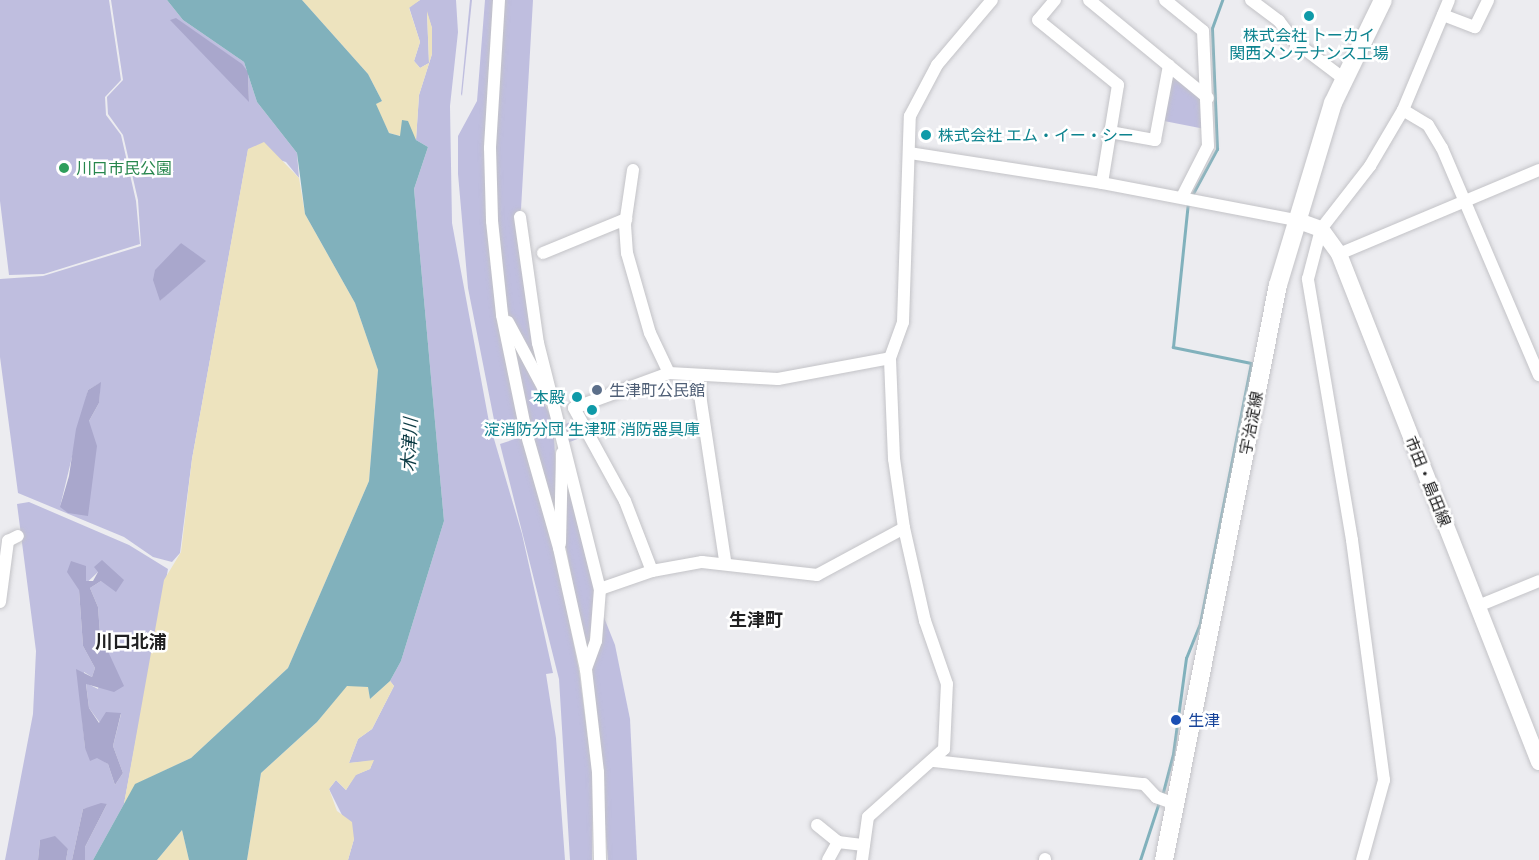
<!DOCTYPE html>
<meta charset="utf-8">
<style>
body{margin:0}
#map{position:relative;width:1539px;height:860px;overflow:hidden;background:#ececf0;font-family:Lato,"Noto Sans JP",sans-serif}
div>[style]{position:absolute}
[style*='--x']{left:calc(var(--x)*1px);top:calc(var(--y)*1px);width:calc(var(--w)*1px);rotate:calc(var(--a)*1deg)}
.green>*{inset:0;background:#bfbedf}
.forest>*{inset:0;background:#a9a7cc}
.sand>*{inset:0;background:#ede3be}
.water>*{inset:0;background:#81b1bc}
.stream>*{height:3px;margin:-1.5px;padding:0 1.5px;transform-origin:1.5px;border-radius:1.5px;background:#81b1bc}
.roads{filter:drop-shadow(0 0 2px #c3c3c7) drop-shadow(0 0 2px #c3c3c7)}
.street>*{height:12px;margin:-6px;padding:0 6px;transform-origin:6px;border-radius:6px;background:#fff}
.secondary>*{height:16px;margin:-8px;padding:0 8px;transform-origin:8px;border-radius:8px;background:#fff}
.primary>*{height:18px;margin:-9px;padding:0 9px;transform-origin:9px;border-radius:9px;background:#fff}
.dots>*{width:16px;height:16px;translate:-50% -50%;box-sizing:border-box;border:3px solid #fff;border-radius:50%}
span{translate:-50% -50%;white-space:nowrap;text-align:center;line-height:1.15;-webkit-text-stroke:5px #fff;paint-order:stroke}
.culture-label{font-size:16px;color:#0d838f}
.left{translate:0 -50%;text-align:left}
.right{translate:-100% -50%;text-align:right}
.leisure-label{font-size:16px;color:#27864d}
.service-label{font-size:16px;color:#4e5e75}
.street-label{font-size:16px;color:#212122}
.transit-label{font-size:16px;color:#164399}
.water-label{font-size:18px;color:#0e3c45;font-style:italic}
.neighbourhood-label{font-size:18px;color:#212122;font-weight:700}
</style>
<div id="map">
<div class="green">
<i style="clip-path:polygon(0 0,109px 0,121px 80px,105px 97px,106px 115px,121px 135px,136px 201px,140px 244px,44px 274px,9px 275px,0 201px)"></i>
<i style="clip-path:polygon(evenodd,111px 0,167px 0,183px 20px,244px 62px,257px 102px,297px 153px,299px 178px,286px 162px,248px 150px,192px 459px,180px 553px,172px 562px,153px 557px,124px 537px,18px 493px,0 357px,0 279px,43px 276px,141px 246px,138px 200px,123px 135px,108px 114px,107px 97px,123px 80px,111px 0,207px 40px,248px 72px,249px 101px,229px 78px,207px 40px,111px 0,181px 243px,184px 278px,160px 301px,181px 243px,111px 0,100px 383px,99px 403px,89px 421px,60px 507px,88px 390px,100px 383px)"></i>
<i style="clip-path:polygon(420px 0,456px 0,458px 32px,450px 106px,452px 223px,489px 422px,522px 534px,553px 673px,546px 674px,556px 738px,565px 860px,348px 860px,354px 839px,329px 789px,336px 780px,346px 790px,355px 775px,370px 769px,373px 761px,349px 763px,358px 739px,372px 729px,394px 686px,390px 681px,401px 661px,444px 521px,414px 189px,428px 147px,416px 140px,419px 95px,432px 54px,432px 28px,427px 13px,429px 63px,420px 68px,414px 61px,420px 42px,409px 7px)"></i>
<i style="clip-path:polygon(470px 0,472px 0,462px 96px,461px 94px)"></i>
<i style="clip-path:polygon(485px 0,494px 0,487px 96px,487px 188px,524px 429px,497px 435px,468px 288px,458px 174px,458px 136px,477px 101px)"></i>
<i style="clip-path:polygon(503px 0,533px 0,521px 209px,517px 217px,545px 386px,505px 307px,495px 223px,493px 140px)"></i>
<i style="clip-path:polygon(1171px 71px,1202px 97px,1205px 129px,1164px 121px)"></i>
<i style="clip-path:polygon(510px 334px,553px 421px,560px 535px,532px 434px)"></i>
<i style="clip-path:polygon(573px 421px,580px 438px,567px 443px,563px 425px)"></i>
<i style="clip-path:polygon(524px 436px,555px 551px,579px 671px,593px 778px,592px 860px,570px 860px,559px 679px,500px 444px)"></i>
<i style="clip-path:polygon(566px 460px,597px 589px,587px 658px,566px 547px)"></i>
<i style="clip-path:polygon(evenodd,29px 502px,129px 545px,168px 569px,124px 804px,93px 860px,85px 860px,85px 847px,107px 804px,83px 809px,72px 860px,66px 860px,68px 849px,40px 840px,38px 860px,5px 860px,33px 714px,36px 651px,17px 504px,29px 502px,98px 572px,101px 581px,90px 588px,98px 607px,100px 634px,108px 644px,98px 689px,86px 683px,89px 708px,100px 723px,121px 714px,113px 746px,123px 773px,115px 785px,108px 764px,85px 748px,82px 717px,84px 672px,92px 677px,95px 668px,83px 646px,79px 590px,98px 572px)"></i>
<i style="clip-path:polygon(603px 615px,615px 645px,630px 719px,637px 860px,608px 860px,592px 671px)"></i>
</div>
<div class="forest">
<i style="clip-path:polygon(176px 18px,242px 64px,248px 72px,249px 102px,170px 20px)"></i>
<i style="clip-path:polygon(181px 243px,206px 261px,160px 301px,153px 280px,155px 270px)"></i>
<i style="clip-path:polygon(101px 382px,99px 403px,89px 421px,97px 446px,88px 516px,68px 513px,60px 507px,69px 476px,76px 429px,88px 390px)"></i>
<i style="clip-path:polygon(102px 560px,124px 580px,116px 592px,101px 581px,90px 588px,98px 607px,100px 634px,124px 686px,114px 692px,86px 684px,89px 708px,99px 723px,106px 712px,121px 713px,113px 746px,123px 773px,115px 785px,108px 764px,97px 758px,90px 761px,85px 748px,76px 669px,92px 677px,95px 668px,83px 646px,79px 590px,67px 572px,71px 561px,86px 566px,86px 581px,93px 581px,98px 572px,94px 567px)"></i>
<i style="clip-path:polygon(101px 803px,107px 804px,85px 847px,85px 860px,72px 860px,83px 809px)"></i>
<i style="clip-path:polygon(55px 836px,68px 849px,66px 860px,38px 860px,40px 840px)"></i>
</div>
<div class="sand">
<i style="clip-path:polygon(302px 0,420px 0,409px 8px,420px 42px,414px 61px,420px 68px,429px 63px,427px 11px,432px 28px,432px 54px,419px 95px,416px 140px,389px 133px,375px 104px,382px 101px,368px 74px)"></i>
<i style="clip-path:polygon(264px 142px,299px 178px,305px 214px,355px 303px,378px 370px,369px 481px,288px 668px,191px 758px,136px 784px,124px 804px,164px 580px,181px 552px,192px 459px,248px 149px)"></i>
<i style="clip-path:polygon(390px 681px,394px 686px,372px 729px,358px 739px,349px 763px,374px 760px,370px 769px,356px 775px,346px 790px,336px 780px,329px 789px,337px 811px,352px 822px,354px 839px,348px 860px,247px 860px,261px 773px,317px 722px,347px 685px,368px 687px,370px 699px)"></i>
<i style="clip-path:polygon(182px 830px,189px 860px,157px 860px)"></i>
</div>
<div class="water">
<i style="clip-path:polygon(167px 0,302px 0,368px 74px,382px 101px,376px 104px,389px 133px,400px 136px,402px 120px,408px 121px,416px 140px,428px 147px,414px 189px,444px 521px,401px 661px,390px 681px,370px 699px,368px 687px,347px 686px,317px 722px,261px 773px,247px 860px,189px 860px,182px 830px,157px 860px,93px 860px,135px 784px,191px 758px,288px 668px,369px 481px,378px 370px,355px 303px,305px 214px,297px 153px,257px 102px,244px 62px,183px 20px)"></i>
</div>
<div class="stream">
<i style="--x:1191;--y:197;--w:55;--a:-61.6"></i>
<i style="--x:1217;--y:149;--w:121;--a:-92.4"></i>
<i style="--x:1212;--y:28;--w:30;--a:-70"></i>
<i style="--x:1162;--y:796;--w:43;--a:-75.3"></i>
<i style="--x:1173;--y:754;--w:97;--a:-82.3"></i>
<i style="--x:1186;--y:658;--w:38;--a:-68"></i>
<i style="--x:1200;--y:623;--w:265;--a:-78.9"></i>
<i style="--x:1251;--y:363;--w:80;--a:-168.4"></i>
<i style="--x:1173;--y:347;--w:145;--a:-84.1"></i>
<i style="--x:1140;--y:860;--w:61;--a:-71.9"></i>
</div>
<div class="roads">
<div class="street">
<i style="--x:499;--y:0;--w:148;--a:93.5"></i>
<i style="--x:490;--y:148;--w:73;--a:88.4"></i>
<i style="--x:492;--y:221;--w:95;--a:83.9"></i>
<i style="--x:502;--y:315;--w:119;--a:78.4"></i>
<i style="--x:526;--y:432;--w:121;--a:74.1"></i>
<i style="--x:559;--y:548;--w:125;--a:77.5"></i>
<i style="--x:586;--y:670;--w:103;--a:83.3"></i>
<i style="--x:598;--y:772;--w:88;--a:88.7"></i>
<i style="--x:1055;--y:0;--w:26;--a:130"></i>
<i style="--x:1038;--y:20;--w:103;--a:39.1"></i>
<i style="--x:1118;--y:85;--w:99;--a:99.3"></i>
<i style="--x:1089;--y:0;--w:154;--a:39.5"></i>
<i style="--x:1165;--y:0;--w:49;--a:39.2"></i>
<i style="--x:1203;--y:31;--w:115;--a:87.5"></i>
<i style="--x:1208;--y:146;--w:57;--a:117"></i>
<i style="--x:1251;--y:0;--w:35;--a:37"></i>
<i style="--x:1279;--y:21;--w:25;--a:53"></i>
<i style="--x:1294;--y:41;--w:63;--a:37.2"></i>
<i style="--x:1443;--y:15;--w:34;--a:21"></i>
<i style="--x:1475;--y:27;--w:30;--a:-64"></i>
<i style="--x:1403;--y:110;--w:29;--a:31"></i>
<i style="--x:1428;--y:125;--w:27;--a:59"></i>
<i style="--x:1442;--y:148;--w:247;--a:66.9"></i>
<i style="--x:1110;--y:132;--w:46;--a:10.1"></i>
<i style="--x:1155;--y:140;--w:76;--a:-79.4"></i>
<i style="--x:910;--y:153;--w:194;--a:8.9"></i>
<i style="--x:1102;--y:183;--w:197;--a:10.8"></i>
<i style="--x:633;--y:170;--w:56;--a:98.3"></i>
<i style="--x:625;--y:225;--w:28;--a:86"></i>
<i style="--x:627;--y:253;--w:83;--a:74"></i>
<i style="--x:650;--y:333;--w:44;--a:64.6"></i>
<i style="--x:520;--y:217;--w:127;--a:81.9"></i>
<i style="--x:538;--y:343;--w:254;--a:75.9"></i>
<i style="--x:600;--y:589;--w:52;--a:94.4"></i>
<i style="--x:596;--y:641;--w:30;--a:110"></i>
<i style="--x:543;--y:253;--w:90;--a:-22.3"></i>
<i style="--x:1339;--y:254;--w:217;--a:-22.8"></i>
<i style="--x:508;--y:322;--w:78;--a:61.8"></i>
<i style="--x:697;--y:375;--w:188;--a:81.4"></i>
<i style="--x:574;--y:408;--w:101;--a:-20.2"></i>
<i style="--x:669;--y:373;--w:109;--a:3.2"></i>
<i style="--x:778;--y:379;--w:114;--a:-10.6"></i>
<i style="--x:574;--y:408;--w:106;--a:61.3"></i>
<i style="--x:625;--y:501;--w:75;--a:68.9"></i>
<i style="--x:560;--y:543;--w:90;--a:-88.7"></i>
<i style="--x:600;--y:589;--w:55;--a:-19.1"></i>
<i style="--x:652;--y:571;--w:51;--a:-10.2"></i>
<i style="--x:702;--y:562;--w:116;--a:6.4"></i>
<i style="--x:817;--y:575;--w:99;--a:-28.4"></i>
<i style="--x:0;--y:602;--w:62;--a:-82.5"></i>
<i style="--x:8;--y:541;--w:11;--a:-27"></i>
<i style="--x:1478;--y:606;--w:66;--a:-22.3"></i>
<i style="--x:934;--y:761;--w:211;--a:6.3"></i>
<i style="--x:1144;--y:784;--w:18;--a:47"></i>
<i style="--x:1156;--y:797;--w:20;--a:20"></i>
<i style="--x:817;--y:825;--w:27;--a:39"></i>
<i style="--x:838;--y:842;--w:26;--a:7"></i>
<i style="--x:828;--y:860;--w:21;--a:-61"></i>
<i style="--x:862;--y:860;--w:43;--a:-82.1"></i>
<i style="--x:868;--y:817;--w:102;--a:-41.8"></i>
<i style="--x:944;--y:749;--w:65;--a:-87.4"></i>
<i style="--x:947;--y:684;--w:67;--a:-109.2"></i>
<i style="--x:925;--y:621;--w:95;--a:-102.7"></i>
<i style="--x:904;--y:528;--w:70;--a:-98.2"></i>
<i style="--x:894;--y:459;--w:101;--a:-92.3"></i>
<i style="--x:890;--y:358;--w:38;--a:-70"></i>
<i style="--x:903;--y:322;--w:206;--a:-88.1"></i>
<i style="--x:910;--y:116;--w:58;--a:-62.1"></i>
<i style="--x:937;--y:65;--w:85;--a:-49.8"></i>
<i style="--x:1045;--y:860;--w:1;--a:-90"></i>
<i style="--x:1362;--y:860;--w:83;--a:-74.6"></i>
<i style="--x:1384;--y:780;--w:242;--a:-97.6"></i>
<i style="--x:1352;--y:540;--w:265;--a:-99.6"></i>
<i style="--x:1308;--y:279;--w:52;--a:-75.4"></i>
<i style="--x:1321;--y:229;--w:80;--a:-52.1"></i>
<i style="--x:1370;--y:166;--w:65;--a:-59.5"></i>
<i style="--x:1403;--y:110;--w:119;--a:-67.3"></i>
</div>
<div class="secondary">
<i style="--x:1296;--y:220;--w:27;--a:20"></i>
<i style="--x:1321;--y:229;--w:31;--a:54"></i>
<i style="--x:1339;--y:254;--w:546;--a:68.51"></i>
</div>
<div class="primary">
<i style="--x:1164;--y:860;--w:586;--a:-78.79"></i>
<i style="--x:1278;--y:285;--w:190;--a:-73.2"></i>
<i style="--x:1333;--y:103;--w:114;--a:-64.1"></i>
</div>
</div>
<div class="dots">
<i style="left:1309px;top:16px;background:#0f9aa8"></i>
<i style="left:926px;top:135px;background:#0f9aa8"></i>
<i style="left:64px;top:168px;background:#2e9e5b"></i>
<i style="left:597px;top:390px;background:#5c6f8a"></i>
<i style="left:577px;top:397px;background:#0f9aa8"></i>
<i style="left:592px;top:410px;background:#0f9aa8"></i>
<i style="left:1176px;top:720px;background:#1a4fb4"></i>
</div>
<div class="culture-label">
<span style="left:1309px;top:44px">株式会社 トーカイ<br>関西メンテナンス工場</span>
<span class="left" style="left:938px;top:135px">株式会社 エム・イー・シー</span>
<span class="right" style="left:565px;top:397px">本殿</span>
<span style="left:592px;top:429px">淀消防分団 生津班 消防器具庫</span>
</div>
<div class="leisure-label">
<span class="left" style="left:76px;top:168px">川口市民公園</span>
</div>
<div class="service-label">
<span class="left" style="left:609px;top:390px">生津町公民館</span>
</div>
<div class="street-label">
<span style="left:1251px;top:423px;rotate:-79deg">宇治淀線</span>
<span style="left:1428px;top:481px;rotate:68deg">市田・島田線</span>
</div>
<div class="transit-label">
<span class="left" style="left:1188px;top:720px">生津</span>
</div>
<div class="water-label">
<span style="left:409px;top:445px;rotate:-87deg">木津川</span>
</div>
<div class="neighbourhood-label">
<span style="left:756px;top:619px">生津町</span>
<span style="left:131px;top:641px">川口北浦</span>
</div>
</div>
